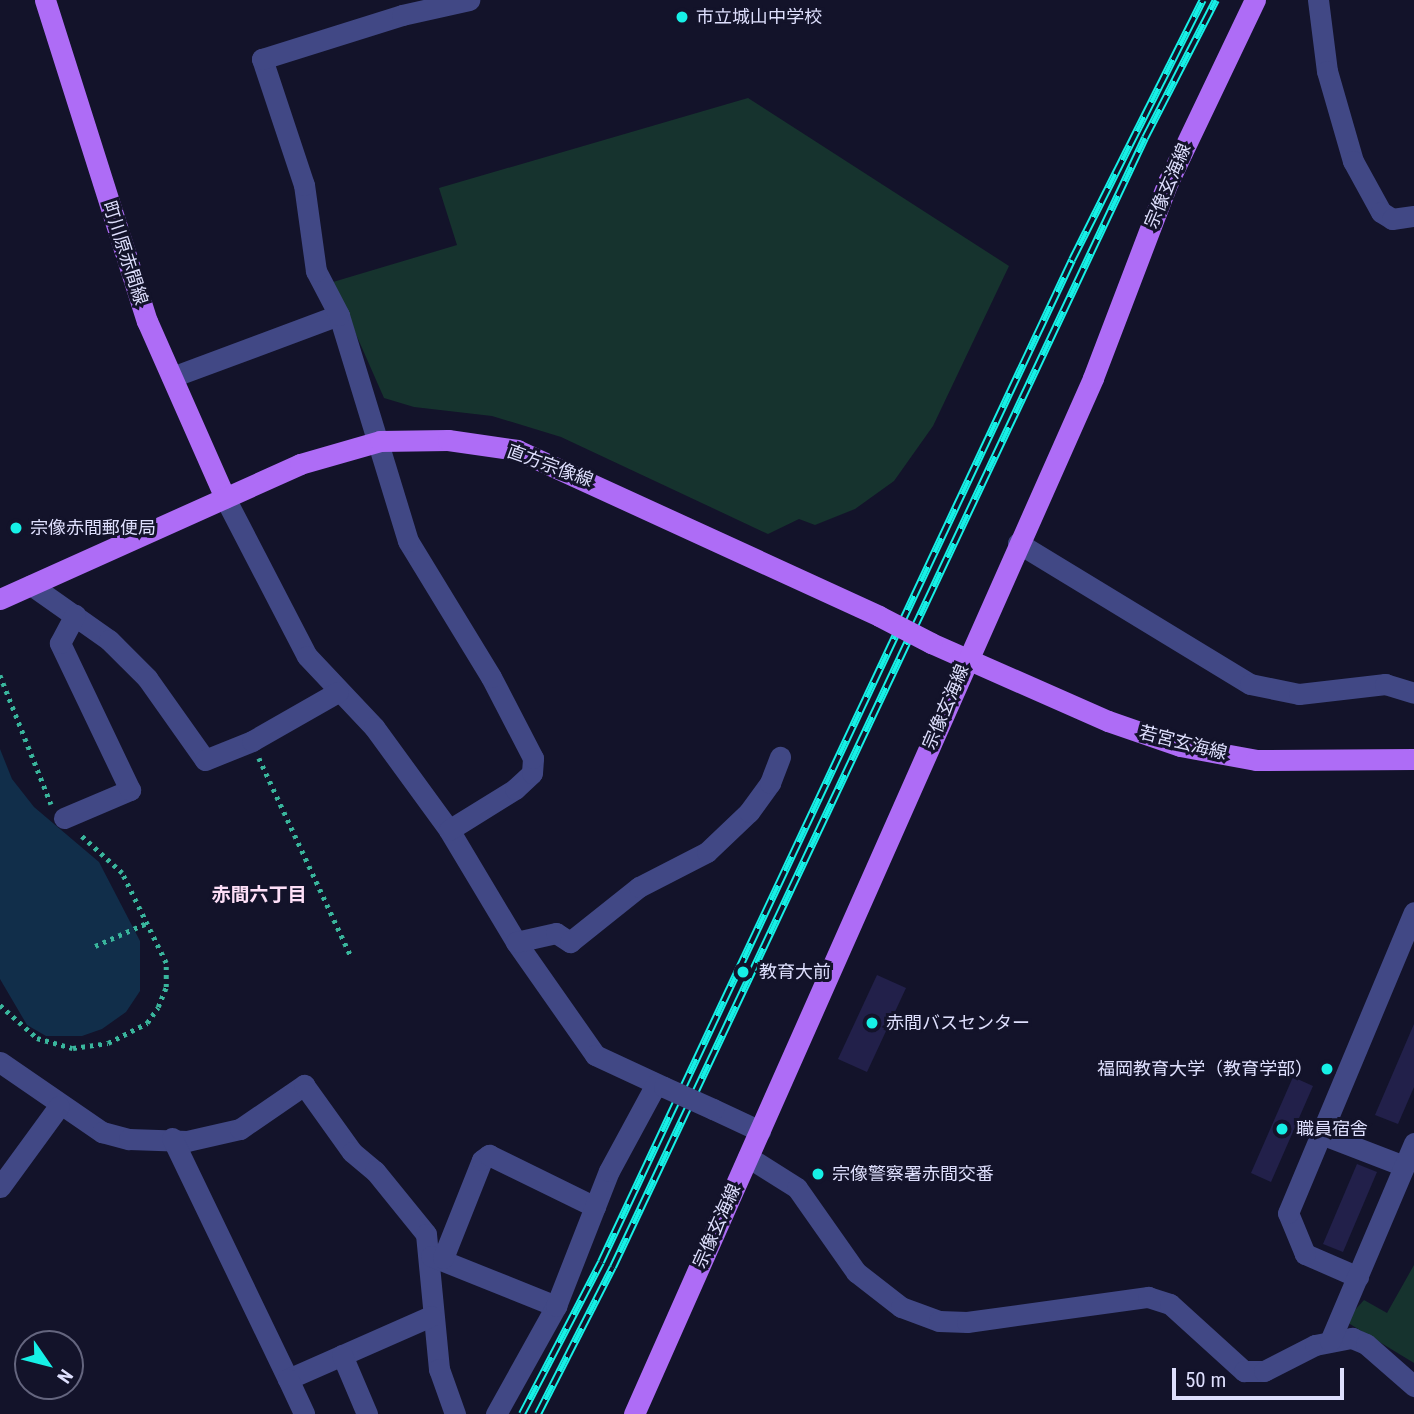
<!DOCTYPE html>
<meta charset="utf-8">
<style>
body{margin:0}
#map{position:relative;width:1414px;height:1414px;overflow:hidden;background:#13132a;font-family:"Roboto Condensed","Noto Sans JP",sans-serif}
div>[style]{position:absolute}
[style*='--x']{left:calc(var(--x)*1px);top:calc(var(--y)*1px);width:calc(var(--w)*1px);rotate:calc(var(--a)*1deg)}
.green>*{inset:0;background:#16332e}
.water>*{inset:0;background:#112e4a}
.building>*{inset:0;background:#22204a}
.path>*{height:4.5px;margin-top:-2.25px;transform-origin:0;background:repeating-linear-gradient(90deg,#39b59c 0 3.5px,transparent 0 8.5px)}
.minor>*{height:21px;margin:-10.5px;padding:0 10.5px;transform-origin:10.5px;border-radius:10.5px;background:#414885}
.major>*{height:21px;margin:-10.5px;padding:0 10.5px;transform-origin:10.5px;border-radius:10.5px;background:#ae6cf6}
.rail>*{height:8px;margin-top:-4px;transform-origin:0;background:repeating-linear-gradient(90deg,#13132a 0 16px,#16f0e6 0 32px);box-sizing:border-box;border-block:2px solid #16f0e6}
.minor-bridge>*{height:21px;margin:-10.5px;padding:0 10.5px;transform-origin:10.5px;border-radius:10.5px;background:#414885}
.major-bridge>*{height:21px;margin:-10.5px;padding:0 10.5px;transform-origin:10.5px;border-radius:10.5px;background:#ae6cf6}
.dots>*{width:19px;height:19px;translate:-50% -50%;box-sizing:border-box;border:4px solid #13132a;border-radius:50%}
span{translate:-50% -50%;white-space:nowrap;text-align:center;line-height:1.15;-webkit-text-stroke:6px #13132a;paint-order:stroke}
.poi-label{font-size:18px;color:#dedffd}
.left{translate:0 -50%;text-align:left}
.right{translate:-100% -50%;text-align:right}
.street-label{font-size:18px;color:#dedffd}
.neighbourhood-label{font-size:19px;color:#fddff7;font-weight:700}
.north{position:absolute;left:14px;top:1330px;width:70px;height:70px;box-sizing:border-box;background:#13132a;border:2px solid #64657e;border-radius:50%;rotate:125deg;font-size:19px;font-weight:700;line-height:28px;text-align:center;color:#dedffd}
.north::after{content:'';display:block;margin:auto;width:24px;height:32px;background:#16f0e6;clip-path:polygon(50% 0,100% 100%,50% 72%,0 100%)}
.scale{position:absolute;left:1172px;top:1368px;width:172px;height:32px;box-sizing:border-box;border:4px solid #dedffd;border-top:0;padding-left:9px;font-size:21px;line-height:24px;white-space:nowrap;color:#dedffd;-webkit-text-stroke:5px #13132a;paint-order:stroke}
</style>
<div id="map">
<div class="green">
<i style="clip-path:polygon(748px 98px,1009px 266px,933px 426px,894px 481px,855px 509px,815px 525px,799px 519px,768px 534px,561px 437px,492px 416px,414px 407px,384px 398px,333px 282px,457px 245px,439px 188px)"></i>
<i style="clip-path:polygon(1414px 1265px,1414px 1363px,1345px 1321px,1364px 1300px,1387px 1313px)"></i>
</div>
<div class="water">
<i style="clip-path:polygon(0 749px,12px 779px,34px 807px,99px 862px,140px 941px,140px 991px,126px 1012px,102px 1029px,82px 1036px,46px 1036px,27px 1025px,0 979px)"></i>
</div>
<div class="building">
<i style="clip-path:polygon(877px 975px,906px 988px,867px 1072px,838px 1059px)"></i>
<i style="clip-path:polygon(1414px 1024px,1414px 1087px,1398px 1124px,1375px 1115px)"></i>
<i style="clip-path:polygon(1293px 1077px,1313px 1086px,1271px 1182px,1251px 1173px)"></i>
<i style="clip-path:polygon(1357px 1164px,1377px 1172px,1343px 1252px,1323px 1244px)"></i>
</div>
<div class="path">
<i style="--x:0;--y:675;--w:139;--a:68.4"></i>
<i style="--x:259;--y:758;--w:218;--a:65.1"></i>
<i style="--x:95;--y:946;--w:57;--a:-23.9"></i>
<i style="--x:0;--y:1005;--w:50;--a:41.7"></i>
<i style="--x:37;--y:1038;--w:37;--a:16"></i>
<i style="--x:73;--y:1048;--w:35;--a:-8"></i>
<i style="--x:108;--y:1043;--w:44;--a:-27.1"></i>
<i style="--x:147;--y:1023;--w:19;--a:-55"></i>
<i style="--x:158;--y:1007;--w:22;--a:-68"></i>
<i style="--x:166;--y:987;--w:24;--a:-90"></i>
<i style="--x:166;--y:963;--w:100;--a:-116.1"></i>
<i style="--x:122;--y:873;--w:59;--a:-137.7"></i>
</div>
<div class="minor">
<i style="--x:1318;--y:0;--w:72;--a:82.8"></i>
<i style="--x:1327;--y:71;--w:94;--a:73.9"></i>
<i style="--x:1353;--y:161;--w:58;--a:61.2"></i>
<i style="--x:1381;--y:212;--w:13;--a:32"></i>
<i style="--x:1392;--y:219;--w:22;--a:-8"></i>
<i style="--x:172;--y:377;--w:178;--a:-20.4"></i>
<i style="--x:225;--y:498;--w:178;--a:62.6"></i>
<i style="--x:307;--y:656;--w:98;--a:46.7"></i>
<i style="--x:374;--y:727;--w:127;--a:53.9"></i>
<i style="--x:449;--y:830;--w:131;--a:59.1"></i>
<i style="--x:516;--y:942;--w:138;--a:55"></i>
<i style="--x:595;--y:1055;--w:76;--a:24.9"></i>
<i style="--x:1018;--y:543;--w:271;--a:31.3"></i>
<i style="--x:1250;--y:684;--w:50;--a:11.5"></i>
<i style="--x:1299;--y:694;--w:87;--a:-6.6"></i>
<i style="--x:1385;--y:684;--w:30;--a:17"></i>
<i style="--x:31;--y:585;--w:95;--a:35.2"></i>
<i style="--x:109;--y:640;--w:54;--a:45"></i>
<i style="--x:147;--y:678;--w:100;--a:54.7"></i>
<i style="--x:205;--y:760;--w:51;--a:-22"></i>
<i style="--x:252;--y:741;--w:99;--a:-29.7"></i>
<i style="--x:64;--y:818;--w:72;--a:-23"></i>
<i style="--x:130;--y:790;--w:163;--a:-115.5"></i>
<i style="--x:60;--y:643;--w:32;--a:-62"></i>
<i style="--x:449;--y:830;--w:78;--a:-31.8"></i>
<i style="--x:515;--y:789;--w:23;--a:-43"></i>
<i style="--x:532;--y:773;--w:15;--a:-86"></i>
<i style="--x:533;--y:758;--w:91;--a:-117.4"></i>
<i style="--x:491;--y:677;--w:159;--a:-121.4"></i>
<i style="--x:408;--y:541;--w:236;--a:-107"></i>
<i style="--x:339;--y:315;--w:50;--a:-117.6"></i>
<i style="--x:316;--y:271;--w:87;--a:-97.9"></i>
<i style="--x:304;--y:185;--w:133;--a:-108.4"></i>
<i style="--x:262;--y:59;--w:147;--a:-17.4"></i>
<i style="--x:402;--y:15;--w:69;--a:-12.6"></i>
<i style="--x:516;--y:942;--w:41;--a:-12.7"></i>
<i style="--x:556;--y:933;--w:17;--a:33"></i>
<i style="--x:570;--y:942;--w:88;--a:-38.6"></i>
<i style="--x:639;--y:887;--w:76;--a:-27.2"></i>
<i style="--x:707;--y:852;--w:58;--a:-43.6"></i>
<i style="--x:749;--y:812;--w:36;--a:-54"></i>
<i style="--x:770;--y:783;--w:28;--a:-69"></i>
<i style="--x:0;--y:1062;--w:124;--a:34.5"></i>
<i style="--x:102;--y:1132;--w:28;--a:15"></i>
<i style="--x:129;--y:1139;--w:58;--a:2"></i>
<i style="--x:187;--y:1141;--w:54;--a:-12.8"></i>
<i style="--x:240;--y:1129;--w:78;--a:-34.5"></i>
<i style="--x:304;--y:1085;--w:82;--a:54.4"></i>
<i style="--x:352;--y:1152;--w:30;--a:40"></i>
<i style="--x:375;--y:1171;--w:81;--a:51"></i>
<i style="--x:426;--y:1234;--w:136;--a:84.5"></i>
<i style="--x:439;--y:1369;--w:48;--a:70.4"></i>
<i style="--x:713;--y:1109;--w:52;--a:25.1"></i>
<i style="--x:1321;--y:1134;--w:89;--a:21.1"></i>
<i style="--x:172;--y:1138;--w:267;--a:64.3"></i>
<i style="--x:288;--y:1379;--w:156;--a:-23.8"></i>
<i style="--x:748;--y:1157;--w:58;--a:32.3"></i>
<i style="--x:797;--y:1188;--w:103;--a:54.9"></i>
<i style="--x:856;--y:1272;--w:57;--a:37.9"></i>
<i style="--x:901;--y:1307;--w:40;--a:20.2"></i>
<i style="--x:939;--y:1321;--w:28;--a:2"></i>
<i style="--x:967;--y:1322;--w:183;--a:-7.9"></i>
<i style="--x:1148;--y:1297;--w:23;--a:18"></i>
<i style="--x:1170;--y:1304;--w:100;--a:42.2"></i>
<i style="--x:1244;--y:1371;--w:20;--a:0"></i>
<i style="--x:1264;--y:1371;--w:57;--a:-27"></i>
<i style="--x:1315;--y:1345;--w:38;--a:-11"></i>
<i style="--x:1352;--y:1338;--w:15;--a:23"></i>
<i style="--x:1366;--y:1344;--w:64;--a:41.2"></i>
<i style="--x:0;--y:1187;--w:100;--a:-53.9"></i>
<i style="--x:431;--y:1256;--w:135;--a:21.8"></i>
<i style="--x:443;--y:1258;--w:105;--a:-68.3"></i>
<i style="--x:482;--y:1160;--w:9;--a:-36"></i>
<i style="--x:489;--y:1155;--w:118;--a:26.1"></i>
<i style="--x:1358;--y:1277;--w:58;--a:-156.5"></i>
<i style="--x:1305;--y:1254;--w:44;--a:-112.5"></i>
<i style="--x:1288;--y:1213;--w:326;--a:-67.3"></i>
<i style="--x:1330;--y:1341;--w:215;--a:-67"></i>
<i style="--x:342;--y:1355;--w:64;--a:67"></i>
<i style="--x:288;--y:1379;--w:38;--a:65"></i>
<i style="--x:496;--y:1414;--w:124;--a:-60.9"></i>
<i style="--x:556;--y:1306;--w:145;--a:-68.6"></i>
<i style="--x:609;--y:1171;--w:99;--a:-61.6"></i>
</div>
<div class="major">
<i style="--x:45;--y:0;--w:337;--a:72.4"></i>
<i style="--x:147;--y:321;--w:193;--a:66.2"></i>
<i style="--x:0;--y:599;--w:329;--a:-24.2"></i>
<i style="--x:300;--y:464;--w:83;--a:-16"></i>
<i style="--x:380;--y:441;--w:68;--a:-0.8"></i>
<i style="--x:448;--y:440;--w:70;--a:8.2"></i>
<i style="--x:517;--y:450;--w:398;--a:24.6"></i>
<i style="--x:931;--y:643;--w:193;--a:23.8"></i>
<i style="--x:1108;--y:721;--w:76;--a:19.1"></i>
<i style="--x:1180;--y:746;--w:77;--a:10.4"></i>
<i style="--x:1256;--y:760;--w:158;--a:-0.4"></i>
<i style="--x:634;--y:1414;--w:1133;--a:-66.1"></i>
<i style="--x:1093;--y:378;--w:210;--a:-69.1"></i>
<i style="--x:1168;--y:182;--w:202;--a:-64.5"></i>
</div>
<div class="rail">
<i style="--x:522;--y:1414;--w:171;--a:-62.5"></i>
<i style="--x:601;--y:1262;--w:1107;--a:-64.82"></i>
<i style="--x:1072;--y:260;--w:291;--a:-63.3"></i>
<i style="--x:538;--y:1414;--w:165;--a:-63"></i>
<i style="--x:613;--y:1267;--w:1248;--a:-64.77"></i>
<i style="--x:1145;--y:138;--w:155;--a:-62.8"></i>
</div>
<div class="minor-bridge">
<i style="--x:664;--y:1087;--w:54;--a:24.2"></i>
</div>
<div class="major-bridge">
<i style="--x:879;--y:616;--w:59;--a:27.4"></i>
</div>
<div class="dots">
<i style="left:682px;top:17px;background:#16f0e6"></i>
<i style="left:16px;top:528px;background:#16f0e6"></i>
<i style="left:743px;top:972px;background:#16f0e6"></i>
<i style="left:872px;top:1023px;background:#16f0e6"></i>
<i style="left:1327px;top:1069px;background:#16f0e6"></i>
<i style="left:1282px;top:1129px;background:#16f0e6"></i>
<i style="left:818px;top:1174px;background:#16f0e6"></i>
</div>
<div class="poi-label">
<span class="left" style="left:696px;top:17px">市立城山中学校</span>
<span class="left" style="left:30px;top:528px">宗像赤間郵便局</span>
<span class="left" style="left:759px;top:972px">教育大前</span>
<span class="left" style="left:886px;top:1023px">赤間バスセンター</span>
<span class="right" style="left:1313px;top:1069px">福岡教育大学（教育学部）</span>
<span class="left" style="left:1296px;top:1129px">職員宿舎</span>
<span class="left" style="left:832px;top:1174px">宗像警察署赤間交番</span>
</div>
<div class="street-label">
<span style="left:1168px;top:186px;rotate:-67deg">宗像玄海線</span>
<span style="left:125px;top:253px;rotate:72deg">町川原赤間線</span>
<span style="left:550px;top:466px;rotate:20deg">直方宗像線</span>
<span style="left:946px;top:707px;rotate:-67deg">宗像玄海線</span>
<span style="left:1183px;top:743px;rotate:14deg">若宮玄海線</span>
<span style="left:717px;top:1226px;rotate:-66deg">宗像玄海線</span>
</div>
<div class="neighbourhood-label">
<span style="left:259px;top:895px">赤間六丁目</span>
</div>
<div class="north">N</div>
<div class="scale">50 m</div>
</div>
